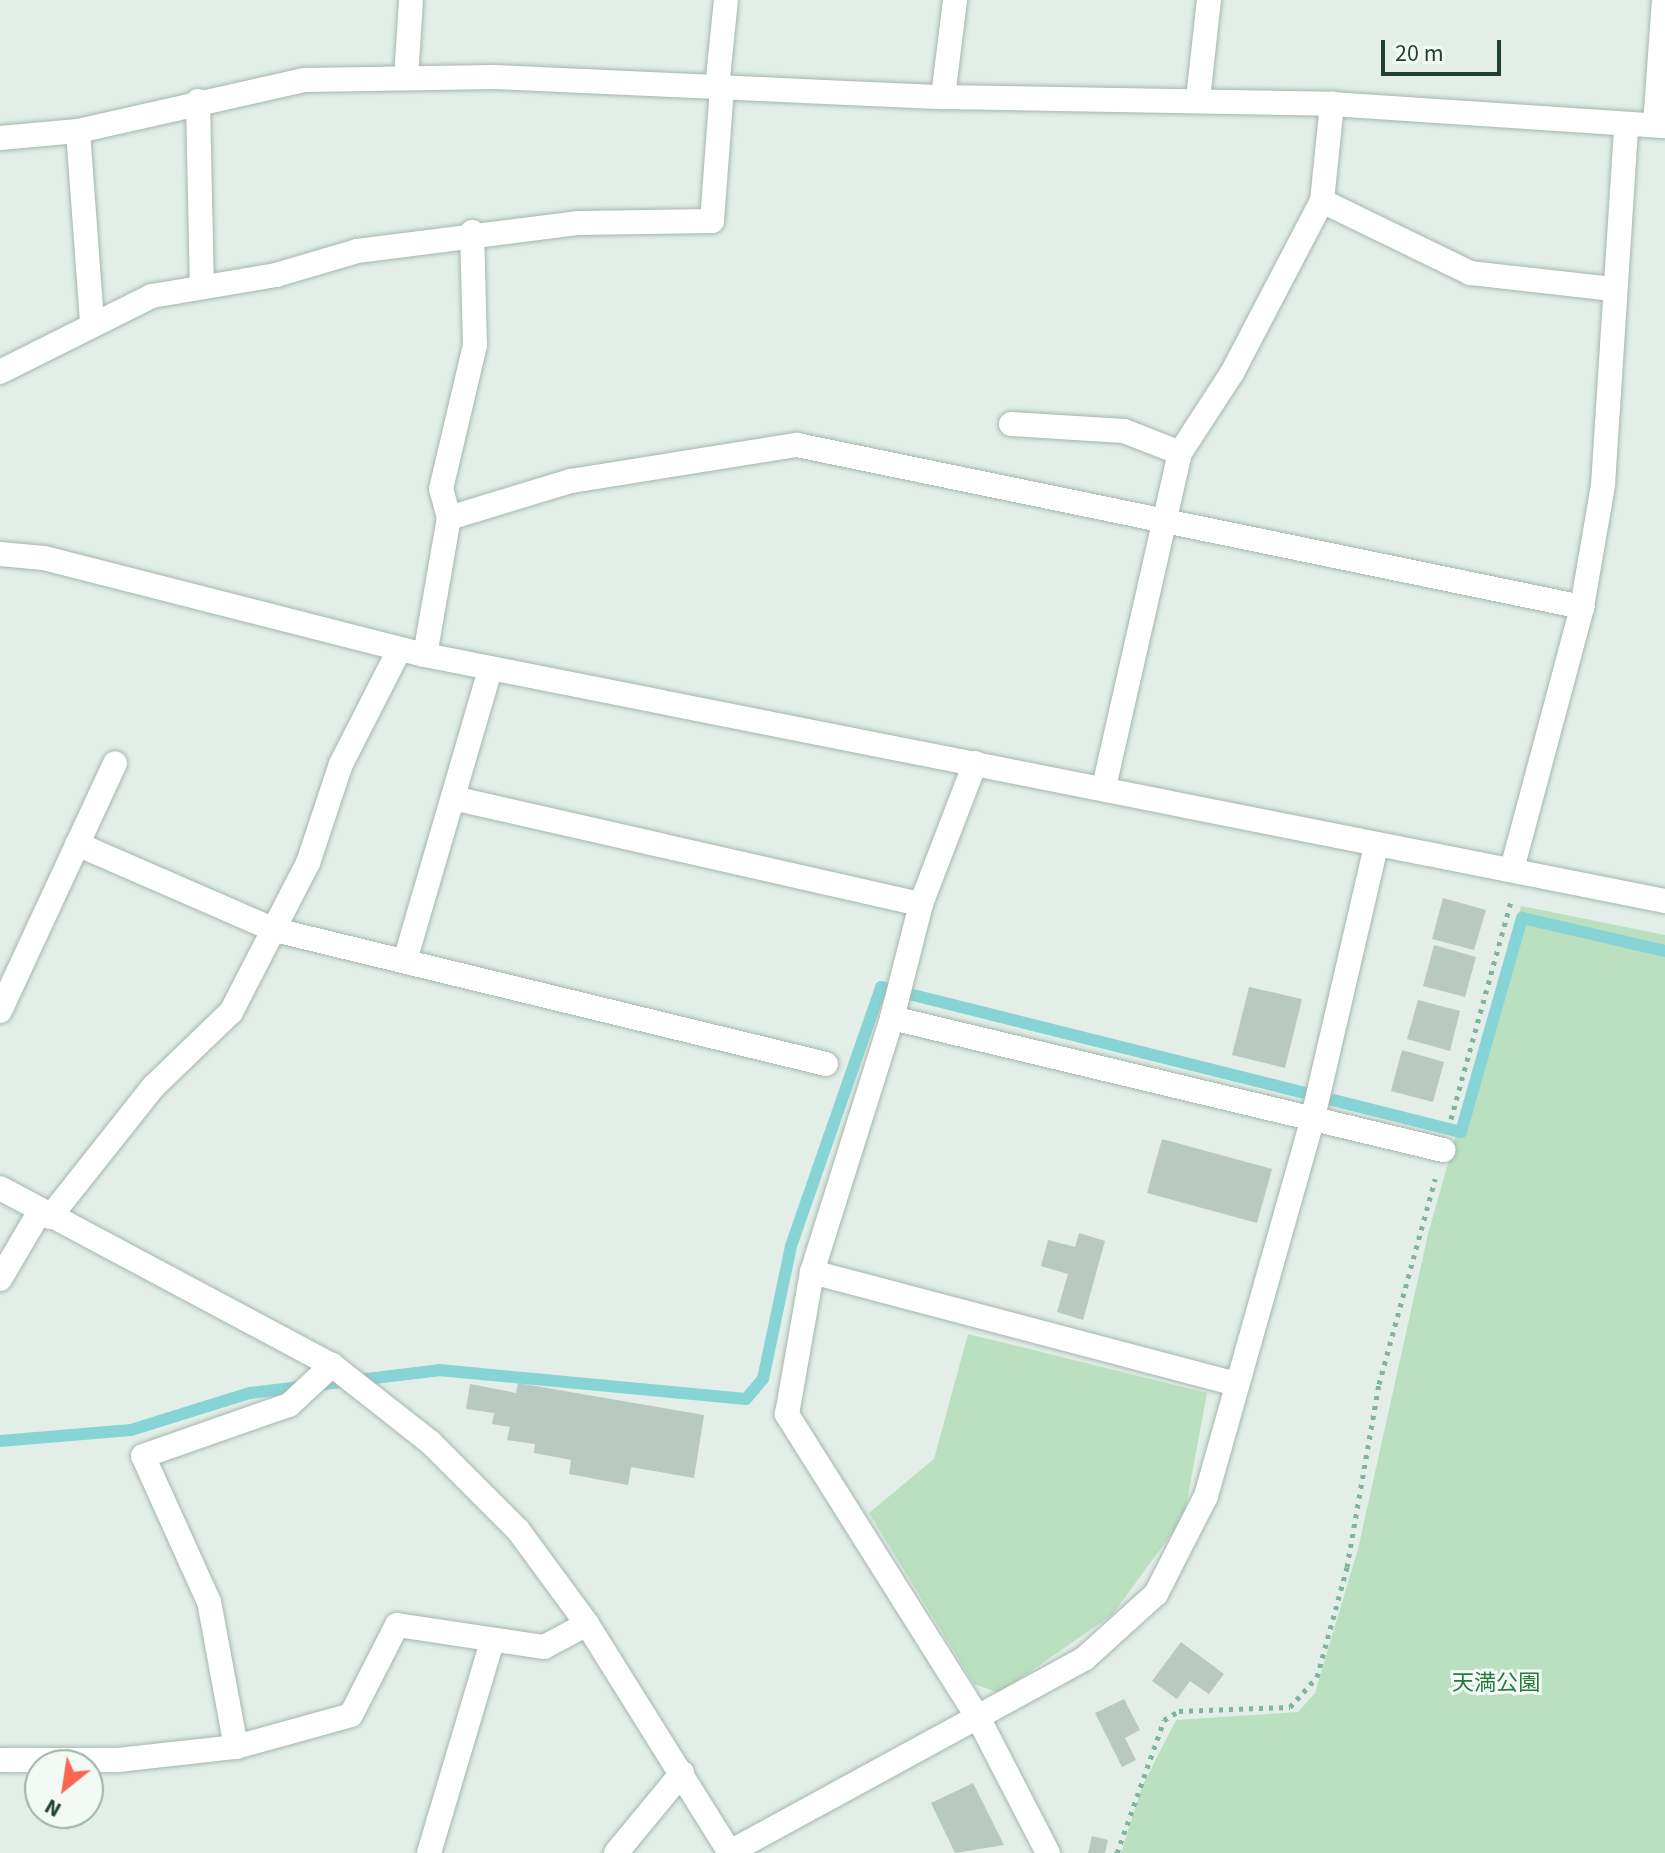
<!DOCTYPE html>
<meta charset="utf-8">
<style>
body{margin:0}
#map{position:relative;width:1665px;height:1853px;overflow:hidden;background:#e2eee7;font-family:"Source Sans 3","Noto Sans JP",sans-serif}
div>[style]{position:absolute}
[style*='--x']{left:calc(var(--x)*1px);top:calc(var(--y)*1px);width:calc(var(--w)*1px);rotate:calc(var(--a)*1deg)}
.green>*{inset:0;background:#bae0bf}
.stream>*{height:12px;margin:-6px;padding:0 6px;transform-origin:6px;border-radius:6px;background:#87d4d7}
.building>*{inset:0;background:#b7c9c0}
.path>*{height:5px;margin-top:-2.5px;transform-origin:0;background:repeating-linear-gradient(90deg,#80b49d 0 4px,transparent 0 10px)}
.roads{filter:drop-shadow(0 0 2px #a4b6ae) drop-shadow(0 0 2px #a4b6ae)}
.minor>*{height:24px;margin:-12px;padding:0 12px;transform-origin:12px;border-radius:12px;background:#fff}
span{translate:-50% -50%;white-space:nowrap;text-align:center;line-height:1.15;-webkit-text-stroke:6px #f3faf6;paint-order:stroke}
.park-label{font-size:22px;color:#287a3d}
.north{position:absolute;left:24px;top:1749px;width:80px;height:80px;box-sizing:border-box;background:#f3faf6;border:2px solid #9fb0a8;border-radius:50%;rotate:210deg;font-size:22px;font-weight:700;line-height:32px;text-align:center;color:#214034}
.north::after{content:'';display:block;margin:auto;width:28px;height:36px;background:#fc6652;clip-path:polygon(50% 0,100% 100%,50% 72%,0 100%)}
.scale{position:absolute;left:1381px;top:40px;width:120px;height:36px;box-sizing:border-box;border:4px solid #214034;border-top:0;padding-left:10px;font-size:24px;line-height:28px;white-space:nowrap;color:#214034;-webkit-text-stroke:6px #f3faf6;paint-order:stroke}
</style>
<div id="map">
<div class="green">
<i style="clip-path:polygon(1521px 906px,1665px 935px,1665px 1853px,1121px 1853px,1142px 1787px,1176px 1720px,1298px 1712px,1315px 1693px,1358px 1549px,1428px 1234px)"></i>
<i style="clip-path:polygon(968px 1334px,1207px 1393px,1184px 1517px,1112px 1615px,999px 1693px,974px 1684px,869px 1513px,934px 1459px)"></i>
</div>
<div class="stream">
<i style="--x:0;--y:1441;--w:131;--a:-4.8"></i>
<i style="--x:131;--y:1430;--w:125;--a:-17.3"></i>
<i style="--x:250;--y:1393;--w:190;--a:-6.9"></i>
<i style="--x:439;--y:1370;--w:308;--a:5.4"></i>
<i style="--x:746;--y:1399;--w:26;--a:-50"></i>
<i style="--x:763;--y:1379;--w:136;--a:-78.1"></i>
<i style="--x:791;--y:1246;--w:274;--a:-70.8"></i>
<i style="--x:881;--y:987;--w:598;--a:14.04"></i>
<i style="--x:1461;--y:1132;--w:223;--a:-74.1"></i>
<i style="--x:1522;--y:918;--w:147;--a:13"></i>
</div>
<div class="building">
<i style="clip-path:polygon(1443px 898px,1486px 910px,1474px 950px,1432px 939px)"></i>
<i style="clip-path:polygon(1434px 945px,1476px 957px,1465px 997px,1423px 986px)"></i>
<i style="clip-path:polygon(1249px 987px,1302px 999px,1285px 1068px,1232px 1055px)"></i>
<i style="clip-path:polygon(1418px 1000px,1460px 1011px,1450px 1051px,1407px 1039px)"></i>
<i style="clip-path:polygon(1402px 1050px,1444px 1062px,1433px 1102px,1391px 1091px)"></i>
<i style="clip-path:polygon(1162px 1139px,1272px 1169px,1257px 1223px,1147px 1193px)"></i>
<i style="clip-path:polygon(1079px 1233px,1105px 1241px,1083px 1320px,1057px 1312px,1068px 1274px,1041px 1266px,1048px 1240px,1075px 1247px)"></i>
<i style="clip-path:polygon(518px 1383px,704px 1415px,694px 1478px,631px 1467px,628px 1485px,569px 1474px,571px 1460px,534px 1453px,535px 1444px,507px 1440px,510px 1427px,492px 1424px,494px 1413px,466px 1409px,470px 1384px,516px 1393px)"></i>
<i style="clip-path:polygon(1181px 1642px,1224px 1674px,1209px 1694px,1190px 1681px,1177px 1699px,1152px 1681px)"></i>
<i style="clip-path:polygon(1124px 1699px,1140px 1730px,1125px 1738px,1136px 1760px,1122px 1767px,1095px 1713px)"></i>
<i style="clip-path:polygon(973px 1783px,1004px 1845px,955px 1853px,931px 1803px)"></i>
<i style="clip-path:polygon(1092px 1836px,1108px 1840px,1105px 1853px,1088px 1853px)"></i>
</div>
<div class="path">
<i style="--x:1451;--y:1119;--w:226;--a:-74.6"></i>
<i style="--x:1117;--y:1853;--w:141;--a:-70.5"></i>
<i style="--x:1164;--y:1720;--w:17;--a:-31"></i>
<i style="--x:1179;--y:1711;--w:111;--a:-2.1"></i>
<i style="--x:1290;--y:1707;--w:40;--a:-48"></i>
<i style="--x:1317;--y:1677;--w:114;--a:-74.7"></i>
<i style="--x:1347;--y:1567;--w:186;--a:-80.1"></i>
<i style="--x:1379;--y:1384;--w:213;--a:-74.7"></i>
</div>
<div class="roads">
<div class="minor">
<i style="--x:406;--y:78;--w:78;--a:-86.3"></i>
<i style="--x:717;--y:88;--w:88;--a:-84.2"></i>
<i style="--x:943;--y:97;--w:98;--a:-82.9"></i>
<i style="--x:1198;--y:99;--w:100;--a:-83.7"></i>
<i style="--x:198;--y:101;--w:184;--a:88.8"></i>
<i style="--x:1655;--y:125;--w:125;--a:-85.9"></i>
<i style="--x:78;--y:131;--w:191;--a:85.8"></i>
<i style="--x:0;--y:138;--w:78;--a:-5.1"></i>
<i style="--x:78;--y:131;--w:233;--a:-12.7"></i>
<i style="--x:305;--y:80;--w:190;--a:-0.9"></i>
<i style="--x:495;--y:77;--w:448;--a:2.6"></i>
<i style="--x:943;--y:97;--w:389;--a:1"></i>
<i style="--x:1332;--y:104;--w:334;--a:3.8"></i>
<i style="--x:1322;--y:201;--w:165;--a:25.9"></i>
<i style="--x:1470;--y:273;--w:143;--a:6.4"></i>
<i style="--x:0;--y:372;--w:170;--a:-26.6"></i>
<i style="--x:152;--y:296;--w:126;--a:-9.6"></i>
<i style="--x:276;--y:275;--w:84;--a:-16.5"></i>
<i style="--x:357;--y:251;--w:224;--a:-7.2"></i>
<i style="--x:579;--y:223;--w:133;--a:-0.9"></i>
<i style="--x:712;--y:221;--w:132;--a:-85.7"></i>
<i style="--x:1011;--y:424;--w:113;--a:3.5"></i>
<i style="--x:1124;--y:431;--w:60;--a:21.4"></i>
<i style="--x:449;--y:518;--w:30;--a:-105"></i>
<i style="--x:441;--y:489;--w:148;--a:-76.7"></i>
<i style="--x:475;--y:345;--w:113;--a:-91.5"></i>
<i style="--x:0;--y:554;--w:44;--a:5.2"></i>
<i style="--x:44;--y:558;--w:393;--a:14.3"></i>
<i style="--x:425;--y:655;--w:1264;--a:11.22"></i>
<i style="--x:425;--y:655;--w:139;--a:-80.1"></i>
<i style="--x:449;--y:518;--w:127;--a:-16.9"></i>
<i style="--x:571;--y:481;--w:229;--a:-9.1"></i>
<i style="--x:797;--y:445;--w:802;--a:11.66"></i>
<i style="--x:1104;--y:787;--w:343;--a:-77.2"></i>
<i style="--x:1180;--y:453;--w:95;--a:-57"></i>
<i style="--x:1232;--y:373;--w:194;--a:-62.4"></i>
<i style="--x:1322;--y:201;--w:98;--a:-84.1"></i>
<i style="--x:453;--y:798;--w:480;--a:12.8"></i>
<i style="--x:77;--y:844;--w:216;--a:23.5"></i>
<i style="--x:275;--y:930;--w:567;--a:13.67"></i>
<i style="--x:1512;--y:869;--w:271;--a:-75"></i>
<i style="--x:1582;--y:607;--w:124;--a:-80.2"></i>
<i style="--x:1603;--y:485;--w:361;--a:-86.3"></i>
<i style="--x:406;--y:957;--w:300;--a:-73.7"></i>
<i style="--x:0;--y:1011;--w:273;--a:-65.1"></i>
<i style="--x:892;--y:1018;--w:118;--a:-75.7"></i>
<i style="--x:921;--y:904;--w:151;--a:-69"></i>
<i style="--x:0;--y:1188;--w:376;--a:28.1"></i>
<i style="--x:332;--y:1365;--w:125;--a:38.2"></i>
<i style="--x:430;--y:1442;--w:124;--a:45"></i>
<i style="--x:518;--y:1530;--w:117;--a:53.7"></i>
<i style="--x:587;--y:1624;--w:270;--a:58"></i>
<i style="--x:50;--y:1217;--w:167;--a:-51.6"></i>
<i style="--x:154;--y:1086;--w:107;--a:-43.9"></i>
<i style="--x:231;--y:1012;--w:168;--a:-62.7"></i>
<i style="--x:308;--y:863;--w:104;--a:-71.6"></i>
<i style="--x:341;--y:764;--w:128;--a:-63"></i>
<i style="--x:812;--y:1272;--w:440;--a:14.8"></i>
<i style="--x:0;--y:1279;--w:79;--a:-59.5"></i>
<i style="--x:236;--y:1747;--w:147;--a:-100.5"></i>
<i style="--x:209;--y:1602;--w:160;--a:-114.3"></i>
<i style="--x:143;--y:1456;--w:155;--a:-19.3"></i>
<i style="--x:289;--y:1405;--w:59;--a:-42.9"></i>
<i style="--x:0;--y:1760;--w:118;--a:0"></i>
<i style="--x:118;--y:1760;--w:119;--a:-6.3"></i>
<i style="--x:236;--y:1747;--w:119;--a:-15.5"></i>
<i style="--x:351;--y:1715;--w:101;--a:-62.9"></i>
<i style="--x:397;--y:1625;--w:149;--a:8.5"></i>
<i style="--x:544;--y:1647;--w:49;--a:-28.1"></i>
<i style="--x:730;--y:1852;--w:403;--a:-28.6"></i>
<i style="--x:1084;--y:1659;--w:97;--a:-42.1"></i>
<i style="--x:1156;--y:1594;--w:110;--a:-63"></i>
<i style="--x:1206;--y:1496;--w:394;--a:-74.2"></i>
<i style="--x:1313;--y:1117;--w:278;--a:-76.9"></i>
<i style="--x:429;--y:1853;--w:220;--a:-73.4"></i>
<i style="--x:616;--y:1853;--w:104;--a:-50.5"></i>
<i style="--x:1048;--y:1853;--w:148;--a:-117.3"></i>
<i style="--x:980;--y:1721;--w:363;--a:-122.2"></i>
<i style="--x:787;--y:1414;--w:144;--a:-80"></i>
<i style="--x:812;--y:1272;--w:266;--a:-72.5"></i>
<i style="--x:892;--y:1018;--w:567;--a:13.47"></i>
</div>
</div>
<div class="park-label">
<span style="left:1496px;top:1684px">天満公園</span>
</div>
<div class="north">N</div>
<div class="scale">20 m</div>
</div>
